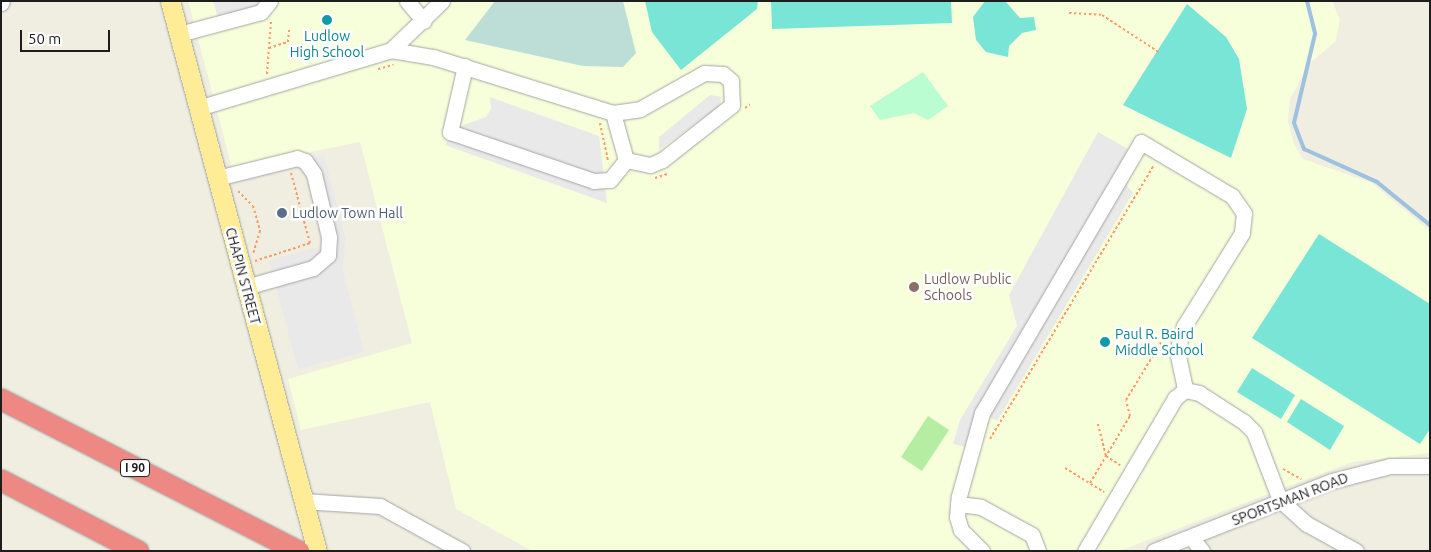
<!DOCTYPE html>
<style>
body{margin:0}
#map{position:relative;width:1431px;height:552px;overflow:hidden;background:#efeee1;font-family:Ubuntu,sans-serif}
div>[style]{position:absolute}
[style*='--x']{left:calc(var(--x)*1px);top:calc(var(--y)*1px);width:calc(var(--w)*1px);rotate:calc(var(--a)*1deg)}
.education>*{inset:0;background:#f6ffda}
.grass>*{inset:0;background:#b5eea2}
.wetland>*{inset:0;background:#bdded7}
.park>*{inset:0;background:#bafdd0}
.pitch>*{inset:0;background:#78e5d6}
.parking>*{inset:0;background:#e9e9e9}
.stream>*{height:4px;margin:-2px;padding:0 2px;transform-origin:2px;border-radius:2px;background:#9ec1e0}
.path>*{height:2px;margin-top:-1px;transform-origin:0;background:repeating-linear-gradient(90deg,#ff9962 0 2.5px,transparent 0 5px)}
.roads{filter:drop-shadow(0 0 1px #a4a4a4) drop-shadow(0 0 1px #a4a4a4)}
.minor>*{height:15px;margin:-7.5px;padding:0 7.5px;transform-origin:7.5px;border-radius:7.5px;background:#fff}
.major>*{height:19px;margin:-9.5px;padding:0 9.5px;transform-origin:9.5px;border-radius:9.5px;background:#ffec96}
.highway>*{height:21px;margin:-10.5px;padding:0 10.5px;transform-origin:10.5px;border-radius:10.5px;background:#ed8882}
.dots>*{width:14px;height:14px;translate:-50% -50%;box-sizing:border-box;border:2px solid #fff;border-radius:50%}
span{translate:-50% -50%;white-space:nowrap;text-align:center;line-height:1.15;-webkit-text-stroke:5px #fff;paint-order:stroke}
.shield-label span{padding:1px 4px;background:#fff;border:1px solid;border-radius:4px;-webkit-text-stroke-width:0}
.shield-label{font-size:12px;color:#1d1d1d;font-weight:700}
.culture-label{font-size:14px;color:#0d838f}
.left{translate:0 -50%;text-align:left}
.service-label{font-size:14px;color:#4e5e75}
.street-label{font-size:14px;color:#1d1d1d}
.education-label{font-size:14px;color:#785e54}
.frame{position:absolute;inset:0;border:2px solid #1d1d1d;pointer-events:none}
.scale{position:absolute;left:20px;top:30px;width:90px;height:22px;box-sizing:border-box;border:2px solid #1d1d1d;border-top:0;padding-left:6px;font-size:15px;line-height:18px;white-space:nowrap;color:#1d1d1d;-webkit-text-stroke:4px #fff;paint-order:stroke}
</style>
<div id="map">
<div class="education">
<i style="clip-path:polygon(188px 1px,1332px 1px,1340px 19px,1336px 41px,1310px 63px,1290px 99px,1288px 122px,1294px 144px,1303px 159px,1372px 183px,1430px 231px,1430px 453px,1352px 462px,1119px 551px,532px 551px,456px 509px,430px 402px,301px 430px,288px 379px,412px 343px,360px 142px,232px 168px)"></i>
</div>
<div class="grass">
<i style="clip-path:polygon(928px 416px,949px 430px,922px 471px,901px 457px)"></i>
</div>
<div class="wetland">
<i style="clip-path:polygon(495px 1px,623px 1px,636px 53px,623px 67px,583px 66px,465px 40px)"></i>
</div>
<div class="park">
<i style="clip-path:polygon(923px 72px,948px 106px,928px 120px,914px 113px,880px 120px,870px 106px)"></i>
</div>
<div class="pitch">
<i style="clip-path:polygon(645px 1px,758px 1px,757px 9px,681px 70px,652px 32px)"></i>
<i style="clip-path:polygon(771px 1px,951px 1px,952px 23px,772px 29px)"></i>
<i style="clip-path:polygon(985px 1px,1005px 1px,1020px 18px,1034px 17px,1036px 30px,1022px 33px,1009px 46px,1008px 57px,986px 52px,976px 40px,973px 17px)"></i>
<i style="clip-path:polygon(1187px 4px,1226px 37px,1239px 59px,1247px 109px,1231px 158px,1123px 105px)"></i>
<i style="clip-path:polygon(1319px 234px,1430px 304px,1430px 429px,1420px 444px,1252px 338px)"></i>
<i style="clip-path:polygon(1252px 368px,1295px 395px,1281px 419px,1237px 392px)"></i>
<i style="clip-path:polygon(1301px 399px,1344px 426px,1330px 450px,1287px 422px)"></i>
</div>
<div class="parking">
<i style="clip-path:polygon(213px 1px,260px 1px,262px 8px,218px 18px)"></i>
<i style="clip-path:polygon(710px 95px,721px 97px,720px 106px,659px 150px,659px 137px)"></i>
<i style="clip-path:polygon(490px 97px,599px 136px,607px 203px,445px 145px,458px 127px,486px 117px,491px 109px)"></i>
<i style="clip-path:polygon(1098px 132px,1132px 151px,1127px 186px,1133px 193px,997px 421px,982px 413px,970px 448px,953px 444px,960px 420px,1017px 326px,1009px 295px)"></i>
<i style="clip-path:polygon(324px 156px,346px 241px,342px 268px,364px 352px,298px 369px,269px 260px,334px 243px,312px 159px)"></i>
</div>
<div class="stream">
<i style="--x:1307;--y:1;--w:34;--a:76"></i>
<i style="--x:1315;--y:34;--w:91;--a:103.3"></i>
<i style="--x:1294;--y:123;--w:28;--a:69"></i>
<i style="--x:1304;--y:149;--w:80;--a:24.3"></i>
<i style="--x:1377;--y:182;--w:68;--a:39.1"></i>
</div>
<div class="path">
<i style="--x:1069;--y:13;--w:33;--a:3"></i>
<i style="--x:1102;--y:15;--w:69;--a:33.2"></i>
<i style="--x:269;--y:48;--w:20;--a:-18"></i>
<i style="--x:288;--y:42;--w:12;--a:-85"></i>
<i style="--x:378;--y:69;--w:16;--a:-15"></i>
<i style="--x:267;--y:74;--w:53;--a:-85.7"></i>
<i style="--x:745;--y:108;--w:6;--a:-39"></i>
<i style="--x:600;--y:123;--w:38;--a:78"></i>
<i style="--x:655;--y:178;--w:13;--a:-18"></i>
<i style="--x:238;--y:191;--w:21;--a:45"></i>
<i style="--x:253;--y:206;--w:26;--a:74"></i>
<i style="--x:260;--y:231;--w:24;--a:107"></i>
<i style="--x:255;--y:261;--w:58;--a:-18.1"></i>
<i style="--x:310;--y:243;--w:73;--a:-105.2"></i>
<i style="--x:1098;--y:424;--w:33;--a:76"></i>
<i style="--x:1106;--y:456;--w:17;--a:33"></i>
<i style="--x:990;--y:439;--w:319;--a:-59.1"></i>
<i style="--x:1065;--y:468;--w:46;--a:31.6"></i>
<i style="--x:1283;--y:469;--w:21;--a:29"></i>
<i style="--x:1090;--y:483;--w:78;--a:-59.2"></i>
<i style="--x:1130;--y:416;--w:16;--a:-104"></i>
<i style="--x:1126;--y:400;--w:81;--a:-58.7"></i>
</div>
<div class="roads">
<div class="minor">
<i style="--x:407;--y:1;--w:26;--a:50"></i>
<i style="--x:1;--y:3;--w:2;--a:-63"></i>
<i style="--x:179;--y:34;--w:85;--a:-15"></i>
<i style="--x:261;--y:12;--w:14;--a:-51"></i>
<i style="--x:391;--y:50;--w:71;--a:-43.9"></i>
<i style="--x:465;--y:66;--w:68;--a:102.8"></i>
<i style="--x:450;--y:132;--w:152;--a:18.8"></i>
<i style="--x:594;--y:181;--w:16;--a:-4"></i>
<i style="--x:610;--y:180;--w:26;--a:-51"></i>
<i style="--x:626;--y:160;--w:49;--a:-105.5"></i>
<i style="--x:613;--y:113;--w:27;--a:-8"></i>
<i style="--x:640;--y:109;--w:73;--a:-29.4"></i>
<i style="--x:704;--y:73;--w:19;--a:3"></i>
<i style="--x:723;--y:74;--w:11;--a:41"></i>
<i style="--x:731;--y:81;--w:24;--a:88"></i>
<i style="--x:732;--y:105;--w:89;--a:141.8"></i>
<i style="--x:662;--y:160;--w:13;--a:157"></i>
<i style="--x:650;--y:165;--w:25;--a:-168"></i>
<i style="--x:198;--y:108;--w:202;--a:-16.7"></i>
<i style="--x:391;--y:50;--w:43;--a:9.5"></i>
<i style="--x:433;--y:57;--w:189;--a:17.3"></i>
<i style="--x:217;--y:178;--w:82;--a:-14"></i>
<i style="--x:297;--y:158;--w:9;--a:21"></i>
<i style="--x:305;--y:161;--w:16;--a:55"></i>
<i style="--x:314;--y:174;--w:65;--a:76.6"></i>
<i style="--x:329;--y:237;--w:18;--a:93"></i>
<i style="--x:328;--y:255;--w:20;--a:139"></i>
<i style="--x:313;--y:268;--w:70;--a:164.2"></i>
<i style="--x:303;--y:501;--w:77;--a:3.7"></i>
<i style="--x:380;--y:506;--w:94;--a:28.8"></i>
<i style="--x:958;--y:504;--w:23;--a:7"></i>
<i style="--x:981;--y:507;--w:58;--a:28.8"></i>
<i style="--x:1032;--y:535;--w:17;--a:69"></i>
<i style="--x:1191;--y:537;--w:18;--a:52"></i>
<i style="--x:982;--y:551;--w:30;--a:-135"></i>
<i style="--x:961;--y:530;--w:14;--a:-107"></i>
<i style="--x:957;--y:517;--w:21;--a:-85"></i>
<i style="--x:959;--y:496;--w:86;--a:-74.5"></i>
<i style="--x:982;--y:413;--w:314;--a:-59.6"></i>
<i style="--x:1141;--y:142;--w:106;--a:30.7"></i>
<i style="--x:1232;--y:196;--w:21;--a:55"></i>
<i style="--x:1244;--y:213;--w:20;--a:96"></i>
<i style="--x:1242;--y:233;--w:110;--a:121.9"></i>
<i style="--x:1184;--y:326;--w:26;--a:106"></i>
<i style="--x:1177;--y:351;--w:40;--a:78"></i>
<i style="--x:1085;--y:551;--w:178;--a:-59.5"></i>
<i style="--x:1175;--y:398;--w:13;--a:-39"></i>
<i style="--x:1185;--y:390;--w:14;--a:12"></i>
<i style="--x:1199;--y:393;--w:54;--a:32.8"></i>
<i style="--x:1244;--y:422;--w:14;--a:45"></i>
<i style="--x:1254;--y:432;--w:73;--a:69.1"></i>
<i style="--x:1280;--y:500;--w:36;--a:42"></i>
<i style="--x:1307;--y:524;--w:56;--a:28.9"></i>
<i style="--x:1154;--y:551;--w:191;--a:-21.5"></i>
<i style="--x:1332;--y:481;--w:60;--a:-14.5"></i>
<i style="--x:1390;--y:466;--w:40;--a:0"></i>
</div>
<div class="major">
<i style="--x:170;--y:1;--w:569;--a:75.04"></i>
</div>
<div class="highway">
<i style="--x:1;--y:399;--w:334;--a:27.1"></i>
<i style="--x:1;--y:480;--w:154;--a:27.4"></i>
</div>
</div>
<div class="dots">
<i style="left:327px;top:20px;background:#0f9aa8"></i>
<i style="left:282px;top:213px;background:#5c6f8a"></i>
<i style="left:914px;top:287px;background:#8d6e63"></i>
<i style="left:1105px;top:342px;background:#0f9aa8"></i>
</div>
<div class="shield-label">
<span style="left:135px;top:468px">I 90</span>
</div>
<div class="culture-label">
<span style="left:327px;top:44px">Ludlow<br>High School</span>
<span class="left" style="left:1115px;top:342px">Paul R. Baird<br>Middle School</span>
</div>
<div class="service-label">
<span class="left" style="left:292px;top:213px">Ludlow Town Hall</span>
</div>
<div class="street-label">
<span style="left:243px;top:276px;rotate:75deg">CHAPIN STREET</span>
<span style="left:1290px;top:499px;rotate:-21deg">SPORTSMAN ROAD</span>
</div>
<div class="education-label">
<span class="left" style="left:924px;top:287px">Ludlow Public<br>Schools</span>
</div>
<div class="frame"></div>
<div class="scale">50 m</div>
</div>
